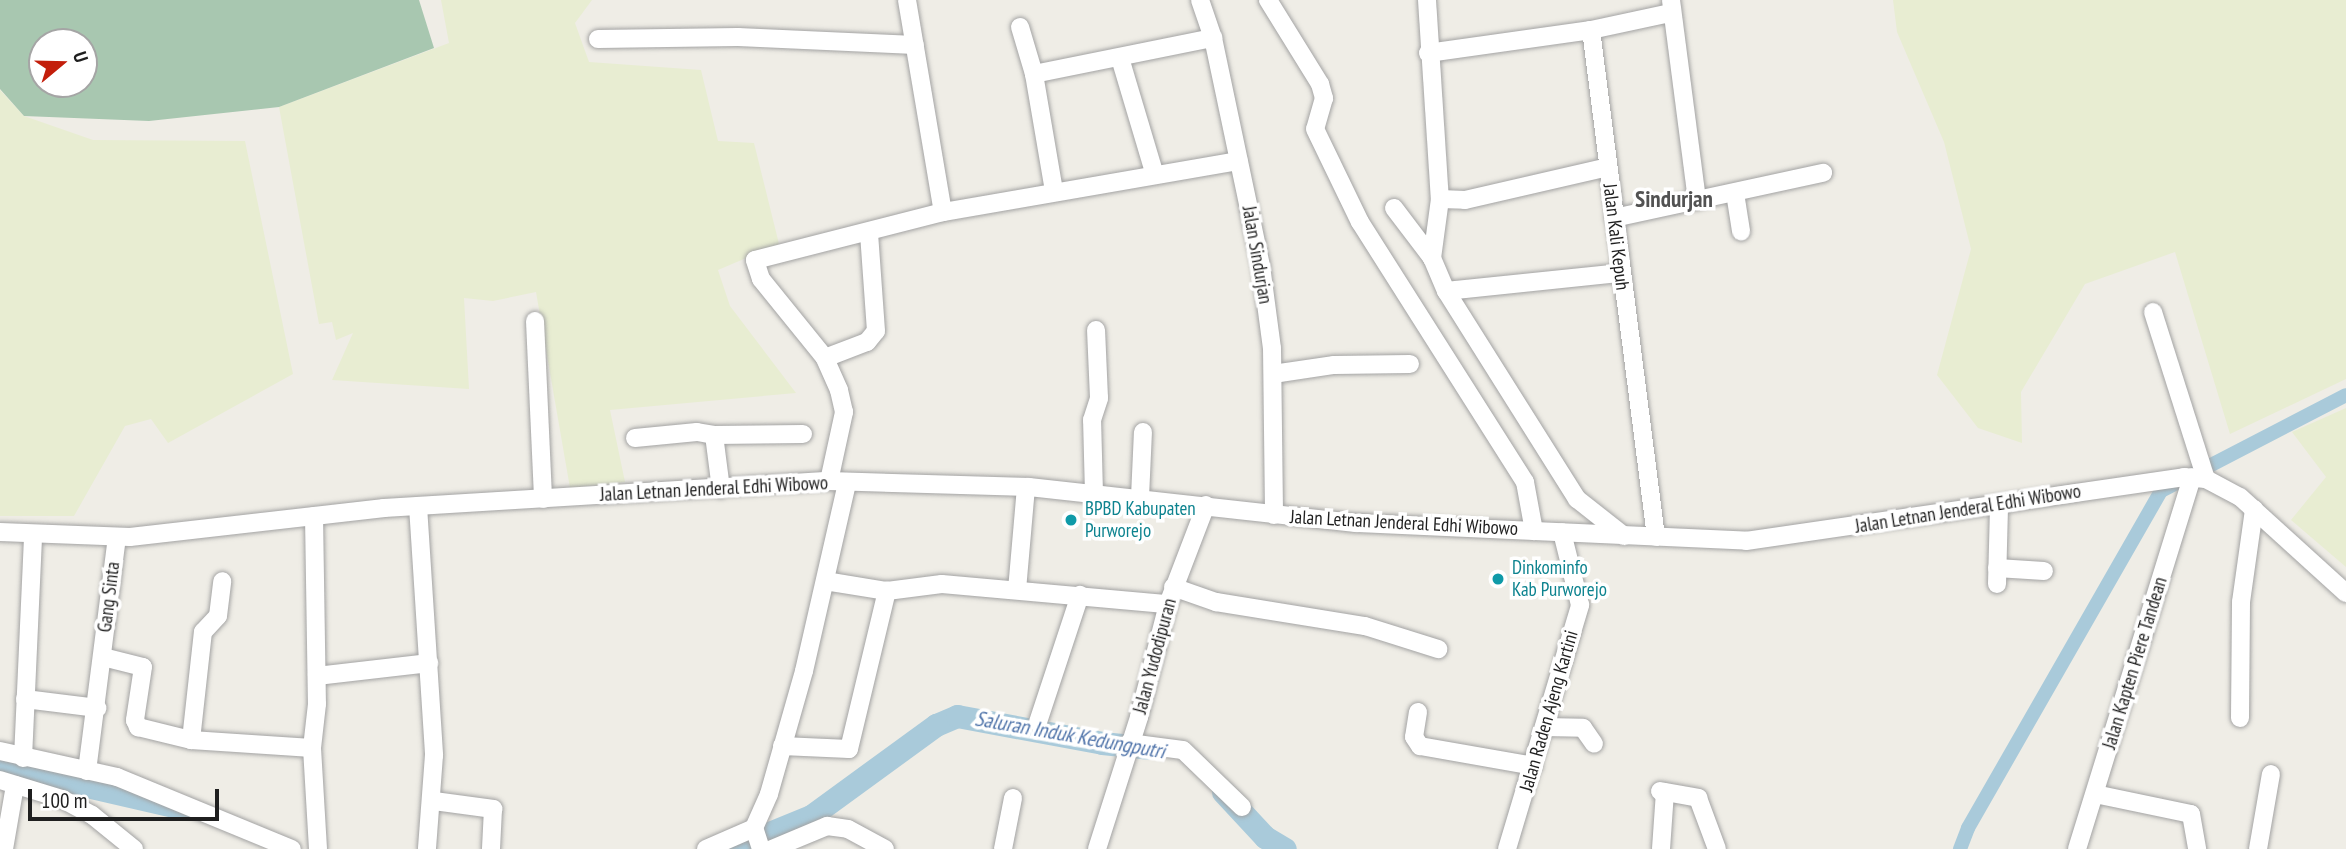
<!DOCTYPE html>
<style>
body{margin:0}
#map{position:relative;width:2346px;height:849px;overflow:hidden;background:#efede6;font-family:"PT Sans Narrow",sans-serif}
div>[style]{position:absolute}
[style*='--x']{left:calc(var(--x)*1px);top:calc(var(--y)*1px);width:calc(var(--w)*1px);rotate:calc(var(--a)*1deg)}
.farmland>*{inset:0;background:#e8edd2}
.cemetery>*{inset:0;background:#a8c7b0}
.canal>*{height:14px;margin:-7px;padding:0 7px;transform-origin:7px;border-radius:7px;background:#a9cada}
.river>*{height:23px;margin:-11.5px;padding:0 11.5px;transform-origin:11.5px;border-radius:11.5px;background:#a9cada}
.roads{filter:drop-shadow(0 0 2px #a3a3a3) drop-shadow(0 0 2px #a3a3a3)}
.minor>*{height:18px;margin:-9px;padding:0 9px;transform-origin:9px;border-radius:9px;background:#fff}
.dots>*{width:19px;height:19px;translate:-50% -50%;box-sizing:border-box;border:4px solid #fff;border-radius:50%}
span{translate:-50% -50%;white-space:nowrap;text-align:center;line-height:1.15;-webkit-text-stroke:7px #fff;paint-order:stroke}
.street-label{font-size:19px;color:#1f1f1f}
.culture-label{font-size:19px;color:#0d838f}
.left{translate:0 -50%;text-align:left}
.water-label{font-size:21px;color:#5074aa;font-style:italic}
.quarter-label{font-size:23px;color:#525252;font-weight:700}
.north{position:absolute;left:28px;top:28px;width:70px;height:70px;box-sizing:border-box;background:#fff;border:2px solid #a5a5a5;border-radius:50%;rotate:71deg;font-size:19px;font-weight:700;line-height:28px;text-align:center;color:#1f1f1f}
.north::after{content:'';display:block;margin:auto;width:24px;height:32px;background:#c31e0b;clip-path:polygon(50% 0,100% 100%,50% 72%,0 100%)}
.scale{position:absolute;left:28px;top:789px;width:191px;height:32px;box-sizing:border-box;border:4px solid #1f1f1f;border-top:0;padding-left:9px;font-size:21px;line-height:24px;white-space:nowrap;color:#1f1f1f;-webkit-text-stroke:5px #fff;paint-order:stroke}
</style>
<div id="map">
<div class="farmland">
<i style="clip-path:polygon(441px 0,592px 0,575px 23px,589px 62px,701px 70px,718px 141px,754px 143px,779px 244px,718px 270px,730px 306px,796px 393px,610px 410px,625px 482px,570px 488px,536px 292px,493px 301px,464px 298px,469px 389px,332px 380px,353px 333px,336px 340px,332px 322px,319px 324px,279px 107px,449px 43px)"></i>
<i style="clip-path:polygon(1893px 0,2346px 0,2346px 379px,2230px 434px,2175px 252px,2085px 284px,2021px 392px,2022px 443px,1978px 428px,1937px 375px,1971px 249px,1944px 142px,1897px 32px)"></i>
<i style="clip-path:polygon(0 90px,24px 116px,93px 140px,245px 141px,293px 374px,168px 443px,151px 419px,125px 426px,74px 516px,0 516px)"></i>
<i style="clip-path:polygon(2346px 408px,2346px 567px,2291px 520px,2326px 477px,2292px 432px)"></i>
</div>
<div class="cemetery">
<i style="clip-path:polygon(evenodd,0 0,419px 0,434px 48px,279px 107px,149px 121px,24px 116px,0 89px,0 0,84px 42px,84px 84px,42px 84px,42px 42px,84px 42px)"></i>
</div>
<div class="canal">
<i style="--x:1960;--y:849;--w:22;--a:-69"></i>
<i style="--x:1968;--y:828;--w:388;--a:-60.2"></i>
<i style="--x:2161;--y:491;--w:208;--a:-27.4"></i>
</div>
<div class="river">
<i style="--x:0;--y:761;--w:41;--a:19.7"></i>
<i style="--x:39;--y:775;--w:147;--a:13"></i>
<i style="--x:1223;--y:792;--w:62;--a:47"></i>
<i style="--x:1265;--y:837;--w:23;--a:31"></i>
<i style="--x:730;--y:849;--w:87;--a:-22.2"></i>
<i style="--x:811;--y:816;--w:155;--a:-36.1"></i>
<i style="--x:936;--y:725;--w:23;--a:-23"></i>
<i style="--x:957;--y:716;--w:147;--a:10.5"></i>
<i style="--x:1102;--y:743;--w:49;--a:5.8"></i>
</div>
<div class="roads">
<div class="minor">
<i style="--x:907;--y:0;--w:215;--a:80.4"></i>
<i style="--x:943;--y:212;--w:300;--a:-9.8"></i>
<i style="--x:1200;--y:0;--w:40;--a:71.1"></i>
<i style="--x:1213;--y:38;--w:233;--a:78.1"></i>
<i style="--x:1261;--y:266;--w:83;--a:82.4"></i>
<i style="--x:1272;--y:348;--w:167;--a:89.3"></i>
<i style="--x:1268;--y:0;--w:99;--a:58.2"></i>
<i style="--x:1320;--y:84;--w:15;--a:74"></i>
<i style="--x:1324;--y:98;--w:32;--a:106"></i>
<i style="--x:1315;--y:129;--w:103;--a:64.2"></i>
<i style="--x:1360;--y:222;--w:308;--a:57.6"></i>
<i style="--x:1525;--y:482;--w:50;--a:79.6"></i>
<i style="--x:1427;--y:0;--w:199;--a:86.3"></i>
<i style="--x:1440;--y:199;--w:60;--a:97.7"></i>
<i style="--x:1671;--y:0;--w:202;--a:82.6"></i>
<i style="--x:1020;--y:27;--w:49;--a:73.4"></i>
<i style="--x:1034;--y:74;--w:119;--a:80.3"></i>
<i style="--x:1591;--y:30;--w:511;--a:82.69"></i>
<i style="--x:598;--y:39;--w:140;--a:-0.8"></i>
<i style="--x:738;--y:37;--w:177;--a:2.6"></i>
<i style="--x:1428;--y:53;--w:165;--a:-8"></i>
<i style="--x:1591;--y:30;--w:81;--a:-12.1"></i>
<i style="--x:1120;--y:58;--w:119;--a:73.4"></i>
<i style="--x:1034;--y:74;--w:183;--a:-11.4"></i>
<i style="--x:1735;--y:193;--w:39;--a:81"></i>
<i style="--x:1440;--y:199;--w:25;--a:2"></i>
<i style="--x:1465;--y:200;--w:147;--a:-13"></i>
<i style="--x:1394;--y:208;--w:63;--a:52.8"></i>
<i style="--x:1432;--y:258;--w:36;--a:67"></i>
<i style="--x:1446;--y:291;--w:246;--a:57.8"></i>
<i style="--x:1577;--y:499;--w:60;--a:38.2"></i>
<i style="--x:1614;--y:218;--w:214;--a:-12.2"></i>
<i style="--x:1446;--y:291;--w:176;--a:-5.9"></i>
<i style="--x:2153;--y:312;--w:175;--a:72.4"></i>
<i style="--x:535;--y:321;--w:178;--a:87.4"></i>
<i style="--x:825;--y:358;--w:45;--a:-20.9"></i>
<i style="--x:867;--y:342;--w:14;--a:-51"></i>
<i style="--x:876;--y:331;--w:98;--a:-94.1"></i>
<i style="--x:1273;--y:374;--w:62;--a:-8.4"></i>
<i style="--x:1334;--y:365;--w:76;--a:-0.8"></i>
<i style="--x:635;--y:438;--w:62;--a:-5.5"></i>
<i style="--x:697;--y:432;--w:17;--a:10"></i>
<i style="--x:829;--y:481;--w:71;--a:-77.7"></i>
<i style="--x:844;--y:412;--w:23;--a:-103"></i>
<i style="--x:839;--y:390;--w:35;--a:-114"></i>
<i style="--x:825;--y:358;--w:102;--a:-129"></i>
<i style="--x:761;--y:279;--w:20;--a:-108"></i>
<i style="--x:755;--y:260;--w:194;--a:-14.3"></i>
<i style="--x:721;--y:489;--w:54;--a:-97.4"></i>
<i style="--x:714;--y:435;--w:89;--a:-0.6"></i>
<i style="--x:1094;--y:494;--w:74;--a:-91.5"></i>
<i style="--x:1092;--y:420;--w:23;--a:-72"></i>
<i style="--x:1099;--y:398;--w:68;--a:-92.5"></i>
<i style="--x:1140;--y:497;--w:65;--a:-87.4"></i>
<i style="--x:418;--y:506;--w:250;--a:86.3"></i>
<i style="--x:434;--y:755;--w:94;--a:94.3"></i>
<i style="--x:314;--y:516;--w:188;--a:89.1"></i>
<i style="--x:317;--y:704;--w:44;--a:96.5"></i>
<i style="--x:312;--y:748;--w:101;--a:86.6"></i>
<i style="--x:0;--y:532;--w:130;--a:2.2"></i>
<i style="--x:130;--y:537;--w:256;--a:-6.5"></i>
<i style="--x:384;--y:508;--w:446;--a:-3.5"></i>
<i style="--x:829;--y:481;--w:200;--a:1.7"></i>
<i style="--x:1029;--y:487;--w:329;--a:6.3"></i>
<i style="--x:1356;--y:523;--w:390;--a:2.6"></i>
<i style="--x:1746;--y:541;--w:443;--a:-8.3"></i>
<i style="--x:2184;--y:477;--w:22;--a:5"></i>
<i style="--x:2206;--y:479;--w:38;--a:28"></i>
<i style="--x:2240;--y:497;--w:143;--a:42.2"></i>
<i style="--x:1997;--y:568;--w:47;--a:3.7"></i>
<i style="--x:825;--y:581;--w:63;--a:9.2"></i>
<i style="--x:887;--y:591;--w:55;--a:-7.3"></i>
<i style="--x:942;--y:584;--w:227;--a:5.1"></i>
<i style="--x:1997;--y:584;--w:79;--a:-88.5"></i>
<i style="--x:1173;--y:587;--w:46;--a:19.2"></i>
<i style="--x:1216;--y:602;--w:151;--a:9.2"></i>
<i style="--x:1365;--y:626;--w:77;--a:17.5"></i>
<i style="--x:1017;--y:590;--w:103;--a:-85"></i>
<i style="--x:103;--y:657;--w:41;--a:14"></i>
<i style="--x:143;--y:667;--w:54;--a:98.6"></i>
<i style="--x:135;--y:720;--w:8;--a:67"></i>
<i style="--x:138;--y:727;--w:55;--a:13.8"></i>
<i style="--x:191;--y:740;--w:121;--a:3.8"></i>
<i style="--x:317;--y:676;--w:113;--a:-6.6"></i>
<i style="--x:25;--y:699;--w:73;--a:7.1"></i>
<i style="--x:1418;--y:712;--w:25;--a:99"></i>
<i style="--x:1414;--y:737;--w:11;--a:56"></i>
<i style="--x:1420;--y:746;--w:115;--a:10"></i>
<i style="--x:2240;--y:718;--w:116;--a:-89.5"></i>
<i style="--x:2241;--y:602;--w:94;--a:-82"></i>
<i style="--x:1038;--y:722;--w:134;--a:-71.7"></i>
<i style="--x:1544;--y:727;--w:39;--a:1"></i>
<i style="--x:1583;--y:728;--w:19;--a:55"></i>
<i style="--x:191;--y:740;--w:109;--a:-83.7"></i>
<i style="--x:203;--y:632;--w:22;--a:-47"></i>
<i style="--x:218;--y:616;--w:35;--a:-83"></i>
<i style="--x:1129;--y:743;--w:54;--a:7.4"></i>
<i style="--x:1183;--y:750;--w:82;--a:44"></i>
<i style="--x:782;--y:746;--w:67;--a:2.6"></i>
<i style="--x:849;--y:749;--w:163;--a:-76.5"></i>
<i style="--x:0;--y:751;--w:120;--a:12.5"></i>
<i style="--x:117;--y:777;--w:189;--a:22.4"></i>
<i style="--x:23;--y:758;--w:222;--a:-87.4"></i>
<i style="--x:87;--y:771;--w:236;--a:-82.7"></i>
<i style="--x:0;--y:780;--w:65;--a:17"></i>
<i style="--x:62;--y:799;--w:34;--a:28"></i>
<i style="--x:92;--y:815;--w:54;--a:39"></i>
<i style="--x:1660;--y:791;--w:39;--a:10"></i>
<i style="--x:1698;--y:798;--w:54;--a:69.6"></i>
<i style="--x:2095;--y:794;--w:98;--a:11.8"></i>
<i style="--x:2191;--y:814;--w:36;--a:80"></i>
<i style="--x:434;--y:801;--w:60;--a:7.7"></i>
<i style="--x:493;--y:809;--w:40;--a:92.9"></i>
<i style="--x:4;--y:849;--w:65;--a:-80.2"></i>
<i style="--x:706;--y:849;--w:52;--a:-23.6"></i>
<i style="--x:761;--y:849;--w:22;--a:-108"></i>
<i style="--x:754;--y:828;--w:37;--a:-66"></i>
<i style="--x:769;--y:794;--w:128;--a:-74.1"></i>
<i style="--x:804;--y:671;--w:193;--a:-77.1"></i>
<i style="--x:772;--y:849;--w:60;--a:-22.7"></i>
<i style="--x:827;--y:826;--w:21;--a:8"></i>
<i style="--x:848;--y:829;--w:42;--a:28.4"></i>
<i style="--x:1003;--y:849;--w:52;--a:-78.9"></i>
<i style="--x:1097;--y:849;--w:139;--a:-72.3"></i>
<i style="--x:1139;--y:717;--w:117;--a:-75.6"></i>
<i style="--x:1168;--y:604;--w:106;--a:-69"></i>
<i style="--x:1507;--y:849;--w:255;--a:-73.3"></i>
<i style="--x:1580;--y:605;--w:75;--a:-103.9"></i>
<i style="--x:1661;--y:849;--w:57;--a:-86"></i>
<i style="--x:2077;--y:849;--w:389;--a:-72.8"></i>
<i style="--x:2258;--y:849;--w:76;--a:-80.2"></i>
</div>
</div>
<div class="dots">
<i style="left:1071px;top:520px;background:#0f9aa8"></i>
<i style="left:1498px;top:579px;background:#0f9aa8"></i>
</div>
<div class="street-label">
<span style="left:1616px;top:237px;rotate:83deg">Jalan Kali Kepuh</span>
<span style="left:1257px;top:255px;rotate:80deg">Jalan Sindurjan</span>
<span style="left:714px;top:489px;rotate:-3deg">Jalan Letnan Jenderal Edhi Wibowo</span>
<span style="left:1968px;top:509px;rotate:-9deg">Jalan Letnan Jenderal Edhi Wibowo</span>
<span style="left:1404px;top:523px;rotate:3deg">Jalan Letnan Jenderal Edhi Wibowo</span>
<span style="left:109px;top:597px;rotate:-83deg">Gang Sinta</span>
<span style="left:1155px;top:656px;rotate:-75deg">Jalan Yudodipuran</span>
<span style="left:2135px;top:663px;rotate:-73deg">Jalan Kapten Piere Tandean</span>
<span style="left:1549px;top:711px;rotate:-74deg">Jalan Raden Ajeng Kartini</span>
</div>
<div class="culture-label">
<span class="left" style="left:1085px;top:520px">BPBD Kabupaten<br>Purworejo</span>
<span class="left" style="left:1512px;top:579px">Dinkominfo<br>Kab Purworejo</span>
</div>
<div class="water-label">
<span style="left:1070px;top:735px;rotate:10deg">Saluran Induk Kedungputri</span>
</div>
<div class="quarter-label">
<span style="left:1674px;top:199px">Sindurjan</span>
</div>
<div class="north">U</div>
<div class="scale">100 m</div>
</div>
